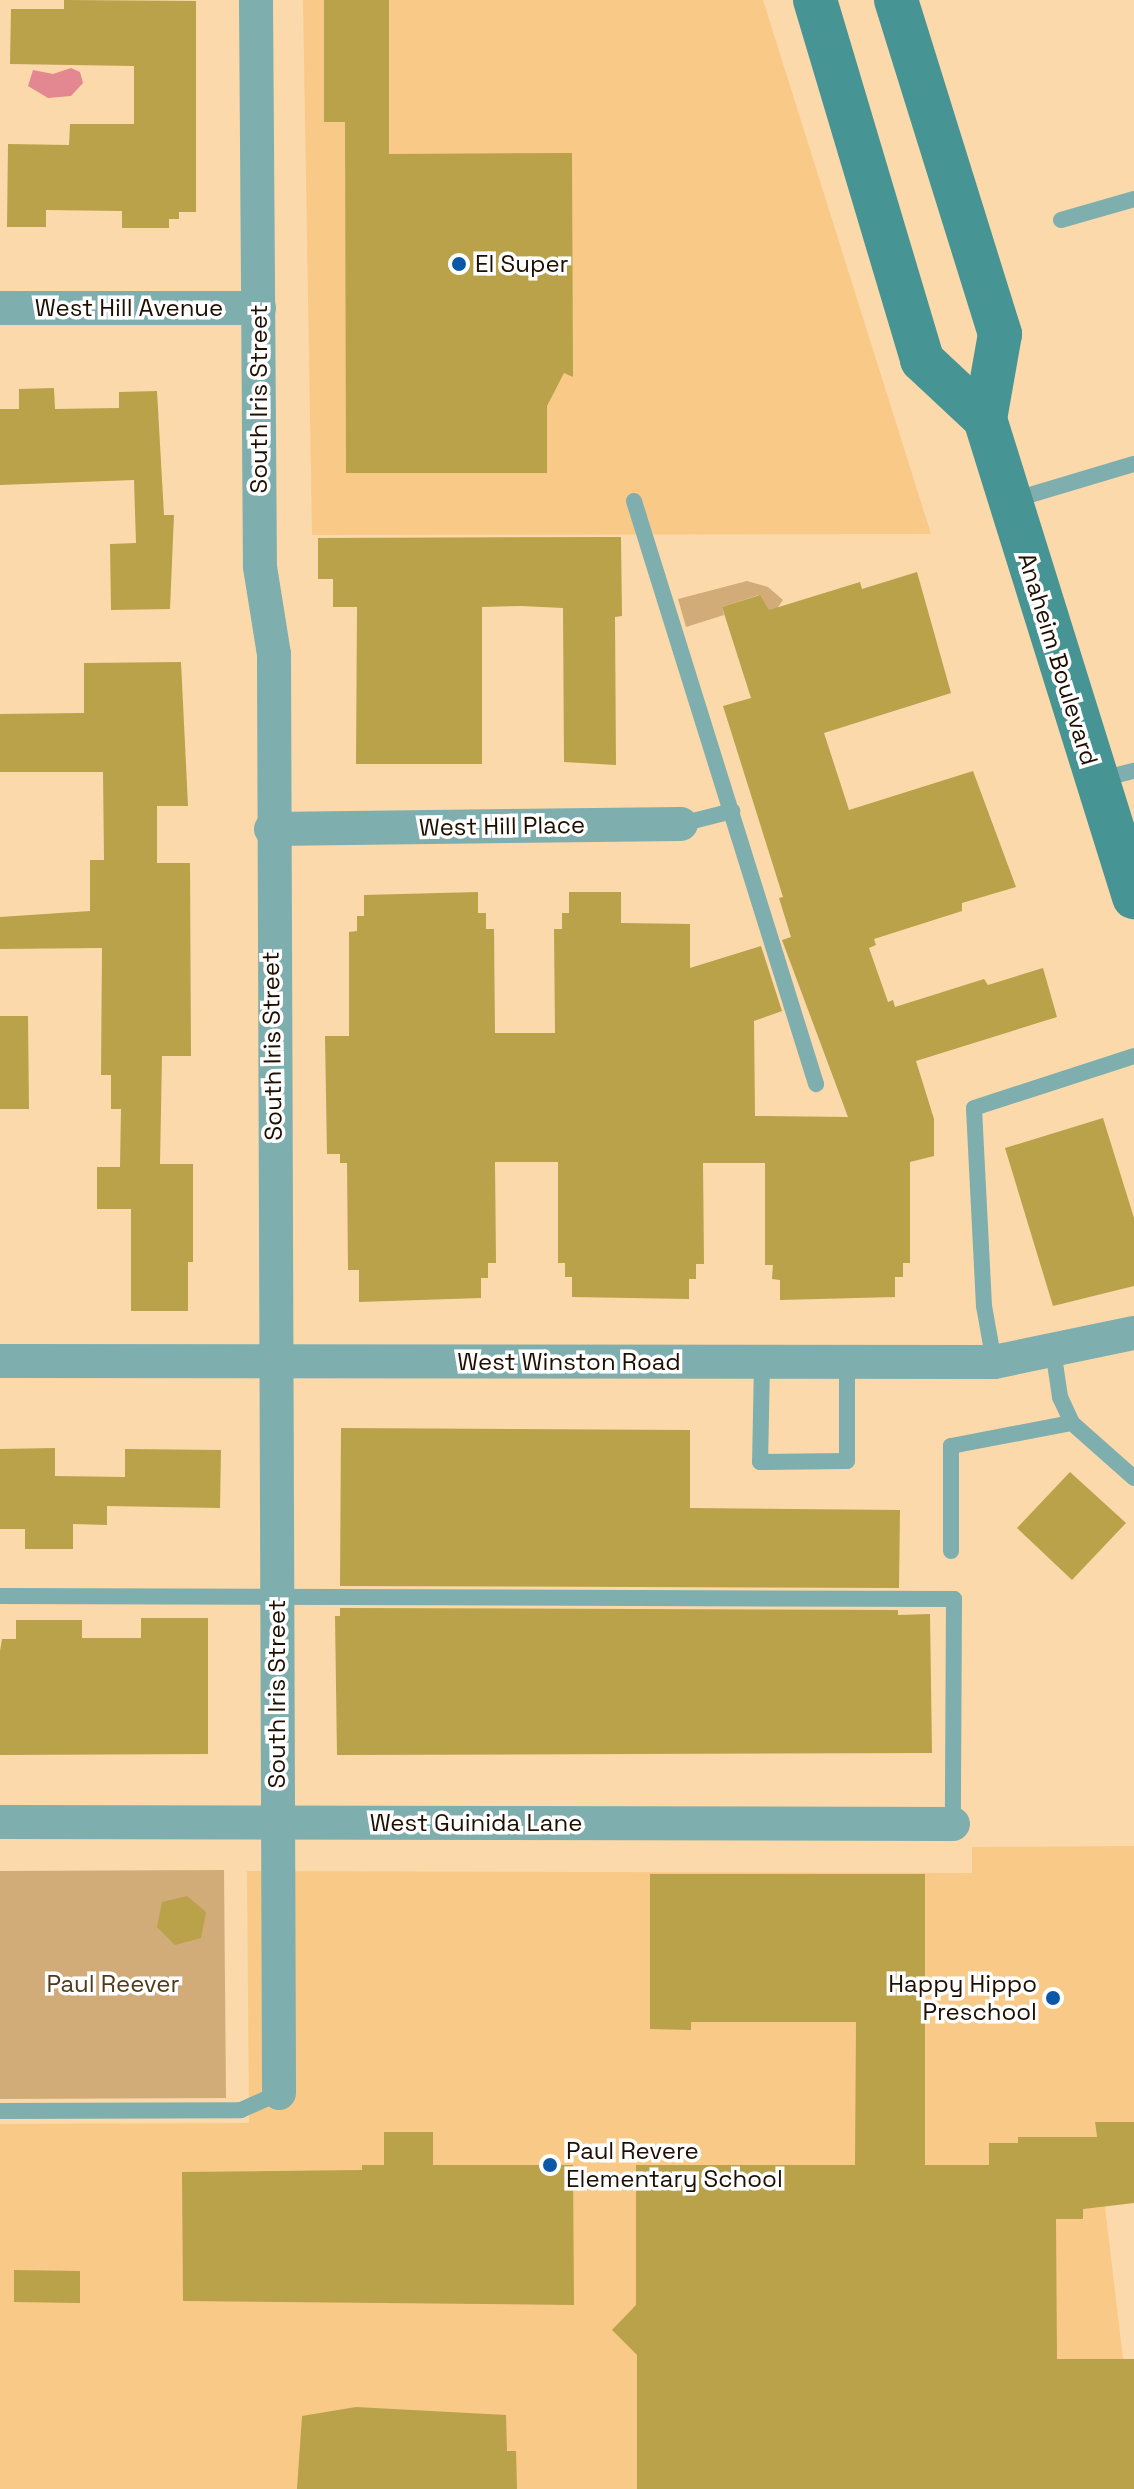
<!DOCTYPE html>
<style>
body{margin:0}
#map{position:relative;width:1134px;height:2489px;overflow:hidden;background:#fbd9ab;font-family:"Space Grotesk",sans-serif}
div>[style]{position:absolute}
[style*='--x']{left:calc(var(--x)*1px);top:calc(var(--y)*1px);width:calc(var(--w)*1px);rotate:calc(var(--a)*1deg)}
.built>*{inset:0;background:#f9c988}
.green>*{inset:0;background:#d2ac78}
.water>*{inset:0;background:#e38890}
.building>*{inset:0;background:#b9a249}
.service>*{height:16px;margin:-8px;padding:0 8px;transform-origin:8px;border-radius:8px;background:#7eaead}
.minor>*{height:34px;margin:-17px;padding:0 17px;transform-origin:17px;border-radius:17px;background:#7eaead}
.secondary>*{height:44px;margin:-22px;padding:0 22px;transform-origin:22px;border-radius:22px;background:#479494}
.dots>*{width:22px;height:22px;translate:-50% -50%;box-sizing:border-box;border:4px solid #fff;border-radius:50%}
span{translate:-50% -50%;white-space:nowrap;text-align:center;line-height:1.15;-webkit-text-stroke:7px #fff;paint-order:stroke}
.poi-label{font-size:24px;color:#1e0f00}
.left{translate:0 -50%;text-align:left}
.right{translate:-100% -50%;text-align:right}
.street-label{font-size:24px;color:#1e0f00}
.park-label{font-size:24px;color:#4f3918}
</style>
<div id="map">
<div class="built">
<i style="clip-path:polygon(303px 0,763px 0,931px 534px,312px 535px)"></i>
<i style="clip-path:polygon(1134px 1846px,1134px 2122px,1095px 2123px,1134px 2451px,1134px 2489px,0 2489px,0 2124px,249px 2123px,247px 1871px,972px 1873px,972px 1847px)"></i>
</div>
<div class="green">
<i style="clip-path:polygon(747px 581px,768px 587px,783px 600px,771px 617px,759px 595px,722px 607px,724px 615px,686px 627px,678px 599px)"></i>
<i style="clip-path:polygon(224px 1870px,226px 2098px,0 2099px,0 1871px)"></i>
</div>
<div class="water">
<i style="clip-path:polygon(71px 68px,80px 72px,83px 83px,71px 96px,48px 98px,28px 86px,33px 70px,53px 74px)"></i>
</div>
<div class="building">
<i style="clip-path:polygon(64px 0,196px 1px,196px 212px,179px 212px,179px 219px,169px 219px,169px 228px,122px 228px,122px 211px,46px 210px,46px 227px,7px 227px,8px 144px,69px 145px,70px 124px,134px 124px,134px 66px,10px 64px,11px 9px,64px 9px)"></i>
<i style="clip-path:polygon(324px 0,389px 0,389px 154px,572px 153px,573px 377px,564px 373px,547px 406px,547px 473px,346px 473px,345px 122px,324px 122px)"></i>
<i style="clip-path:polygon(54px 388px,55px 409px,119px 408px,119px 392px,157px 391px,164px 515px,174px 515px,170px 609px,111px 610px,110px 544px,136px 543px,134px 480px,0 485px,0 409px,19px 409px,19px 389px)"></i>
<i style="clip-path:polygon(621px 537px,622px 616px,615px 617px,616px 765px,564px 762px,563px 608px,521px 606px,482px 607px,482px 764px,356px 764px,357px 607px,333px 607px,333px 579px,318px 579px,318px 538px)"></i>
<i style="clip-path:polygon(917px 572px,951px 693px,824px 733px,849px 810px,973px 771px,1016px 887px,962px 903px,962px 911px,874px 939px,876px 945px,869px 948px,888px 1002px,893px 1000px,895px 1007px,984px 979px,988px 985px,1043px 968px,1057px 1017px,916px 1061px,934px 1119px,934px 1156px,910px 1162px,910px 1263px,903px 1263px,903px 1277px,895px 1277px,895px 1297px,780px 1300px,780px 1280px,772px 1279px,773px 1265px,765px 1265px,765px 1163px,703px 1163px,704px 1264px,696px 1264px,696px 1279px,689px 1279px,689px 1299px,572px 1297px,572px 1277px,565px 1277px,565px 1263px,558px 1263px,558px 1162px,495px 1162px,496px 1263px,488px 1263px,488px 1278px,481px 1278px,481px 1298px,359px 1302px,359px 1270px,348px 1270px,347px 1163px,340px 1163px,340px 1154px,327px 1154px,325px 1036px,349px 1036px,349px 932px,357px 931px,357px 916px,364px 916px,364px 895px,478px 892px,478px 913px,486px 913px,486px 929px,494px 929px,495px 1033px,555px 1033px,554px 929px,562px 929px,562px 913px,569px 913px,569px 892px,621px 892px,621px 923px,690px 924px,690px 968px,761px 946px,782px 1011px,754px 1021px,755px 1116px,848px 1117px,782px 940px,791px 937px,779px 898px,783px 897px,723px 706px,751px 698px,722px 607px,760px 595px,769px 610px,860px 582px,862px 589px)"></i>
<i style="clip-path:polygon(181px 662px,188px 806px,157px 806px,157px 863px,190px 863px,191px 1056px,162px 1056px,160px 1164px,193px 1164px,193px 1262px,188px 1262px,188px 1311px,131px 1311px,131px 1209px,97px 1209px,97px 1167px,120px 1167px,121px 1109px,111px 1109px,111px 1075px,101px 1075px,102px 948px,0 949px,0 917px,90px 911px,90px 860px,104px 860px,103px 772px,0 772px,0 714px,84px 713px,84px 663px)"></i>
<i style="clip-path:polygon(0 1016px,28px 1016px,29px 1109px,0 1109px)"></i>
<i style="clip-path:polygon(1103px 1118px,1134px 1218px,1134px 1286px,1053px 1306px,1005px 1148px)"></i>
<i style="clip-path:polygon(341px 1428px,690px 1430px,690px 1508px,900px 1510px,899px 1588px,340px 1586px)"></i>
<i style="clip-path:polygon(55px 1448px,55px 1476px,125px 1477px,125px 1449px,221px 1450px,220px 1508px,107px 1506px,107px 1525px,73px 1524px,73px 1549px,25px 1549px,25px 1529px,0 1529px,0 1449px)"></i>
<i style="clip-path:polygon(1070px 1472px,1126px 1523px,1072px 1580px,1017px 1528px)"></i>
<i style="clip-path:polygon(340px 1608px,898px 1610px,898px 1615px,930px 1614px,932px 1753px,337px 1755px,335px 1616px,340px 1616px)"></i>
<i style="clip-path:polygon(141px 1618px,208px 1618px,208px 1754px,0 1755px,0 1651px,2px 1639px,16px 1639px,16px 1620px,82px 1620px,82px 1638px,141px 1638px)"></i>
<i style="clip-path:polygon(650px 1874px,925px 1874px,925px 2165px,989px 2165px,989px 2143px,1018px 2143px,1018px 2137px,1097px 2137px,1095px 2122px,1134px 2122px,1134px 2203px,1083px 2209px,1083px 2219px,1056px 2219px,1057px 2359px,1134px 2359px,1134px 2489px,637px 2489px,637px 2355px,612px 2330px,636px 2305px,636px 2165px,855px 2165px,856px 2022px,691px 2022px,691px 2030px,650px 2029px)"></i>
<i style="clip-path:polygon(187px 1896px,206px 1912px,201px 1938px,175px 1945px,157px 1927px,162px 1902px)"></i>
<i style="clip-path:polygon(384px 2132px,433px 2132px,433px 2165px,573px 2165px,574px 2305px,183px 2301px,182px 2172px,362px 2170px,362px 2165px,384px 2165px)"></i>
<i style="clip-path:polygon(14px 2270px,80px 2271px,80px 2303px,14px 2302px)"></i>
<i style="clip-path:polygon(356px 2407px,506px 2415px,507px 2451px,516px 2451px,517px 2489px,297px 2489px,302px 2416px)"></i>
</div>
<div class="service">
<i style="--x:1061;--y:220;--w:76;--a:-16"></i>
<i style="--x:1013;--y:500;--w:126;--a:-16.6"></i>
<i style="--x:634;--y:501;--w:611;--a:72.66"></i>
<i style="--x:1097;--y:780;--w:38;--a:-14"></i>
<i style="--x:681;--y:824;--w:53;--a:-14.3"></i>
<i style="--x:1053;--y:1350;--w:48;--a:81.5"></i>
<i style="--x:1060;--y:1397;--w:29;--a:65"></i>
<i style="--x:1072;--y:1423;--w:83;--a:41.6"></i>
<i style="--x:762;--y:1362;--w:100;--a:91.1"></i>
<i style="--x:760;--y:1462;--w:87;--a:-0.7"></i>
<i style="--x:847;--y:1461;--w:99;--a:-90"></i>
<i style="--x:994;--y:1362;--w:57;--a:-100.1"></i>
<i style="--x:984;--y:1306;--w:198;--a:-92.9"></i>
<i style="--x:974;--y:1108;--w:168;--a:-18"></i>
<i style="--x:951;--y:1551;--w:105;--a:-90"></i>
<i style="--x:951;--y:1446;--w:123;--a:-10.8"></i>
<i style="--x:0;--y:1596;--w:954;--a:0.18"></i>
<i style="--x:954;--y:1599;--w:225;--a:90.3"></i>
<i style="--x:0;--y:2111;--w:241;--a:-0.2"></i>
<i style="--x:241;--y:2110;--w:42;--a:-24.1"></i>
</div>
<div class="minor">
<i style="--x:256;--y:0;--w:567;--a:89.6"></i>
<i style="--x:260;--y:567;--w:88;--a:80.9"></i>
<i style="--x:274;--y:654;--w:1439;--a:89.8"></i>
<i style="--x:0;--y:308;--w:259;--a:0"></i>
<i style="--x:271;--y:829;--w:410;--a:-0.7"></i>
<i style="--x:0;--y:1361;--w:994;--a:0.06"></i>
<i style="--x:994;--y:1362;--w:143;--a:-11.7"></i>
<i style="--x:0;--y:1822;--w:953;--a:0.12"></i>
</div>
<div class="secondary">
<i style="--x:815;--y:0;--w:376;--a:73.4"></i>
<i style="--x:922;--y:360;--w:86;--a:43.1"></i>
<i style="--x:896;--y:0;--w:350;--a:72.7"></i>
<i style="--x:1000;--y:334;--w:86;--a:100"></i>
<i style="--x:985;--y:419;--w:501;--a:72.69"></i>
</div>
<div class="dots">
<i style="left:459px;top:264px;background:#0b58a7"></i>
<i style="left:1053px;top:1998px;background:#0b58a7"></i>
<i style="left:550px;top:2165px;background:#0b58a7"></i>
</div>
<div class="poi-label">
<span class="left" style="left:475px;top:264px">El Super</span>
<span class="right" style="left:1037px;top:1998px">Happy Hippo<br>Preschool</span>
<span class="left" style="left:566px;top:2165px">Paul Revere<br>Elementary School</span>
</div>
<div class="street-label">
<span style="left:129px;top:308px">West Hill Avenue</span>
<span style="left:259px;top:399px;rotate:-90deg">South Iris Street</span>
<span style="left:1058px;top:659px;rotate:73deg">Anaheim Boulevard</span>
<span style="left:502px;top:826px;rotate:-1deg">West Hill Place</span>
<span style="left:272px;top:1046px;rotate:-91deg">South Iris Street</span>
<span style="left:569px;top:1362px">West Winston Road</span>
<span style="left:277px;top:1694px;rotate:-90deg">South Iris Street</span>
<span style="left:476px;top:1823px">West Guinida Lane</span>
</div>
<div class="park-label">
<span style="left:113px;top:1984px">Paul Reever</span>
</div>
</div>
